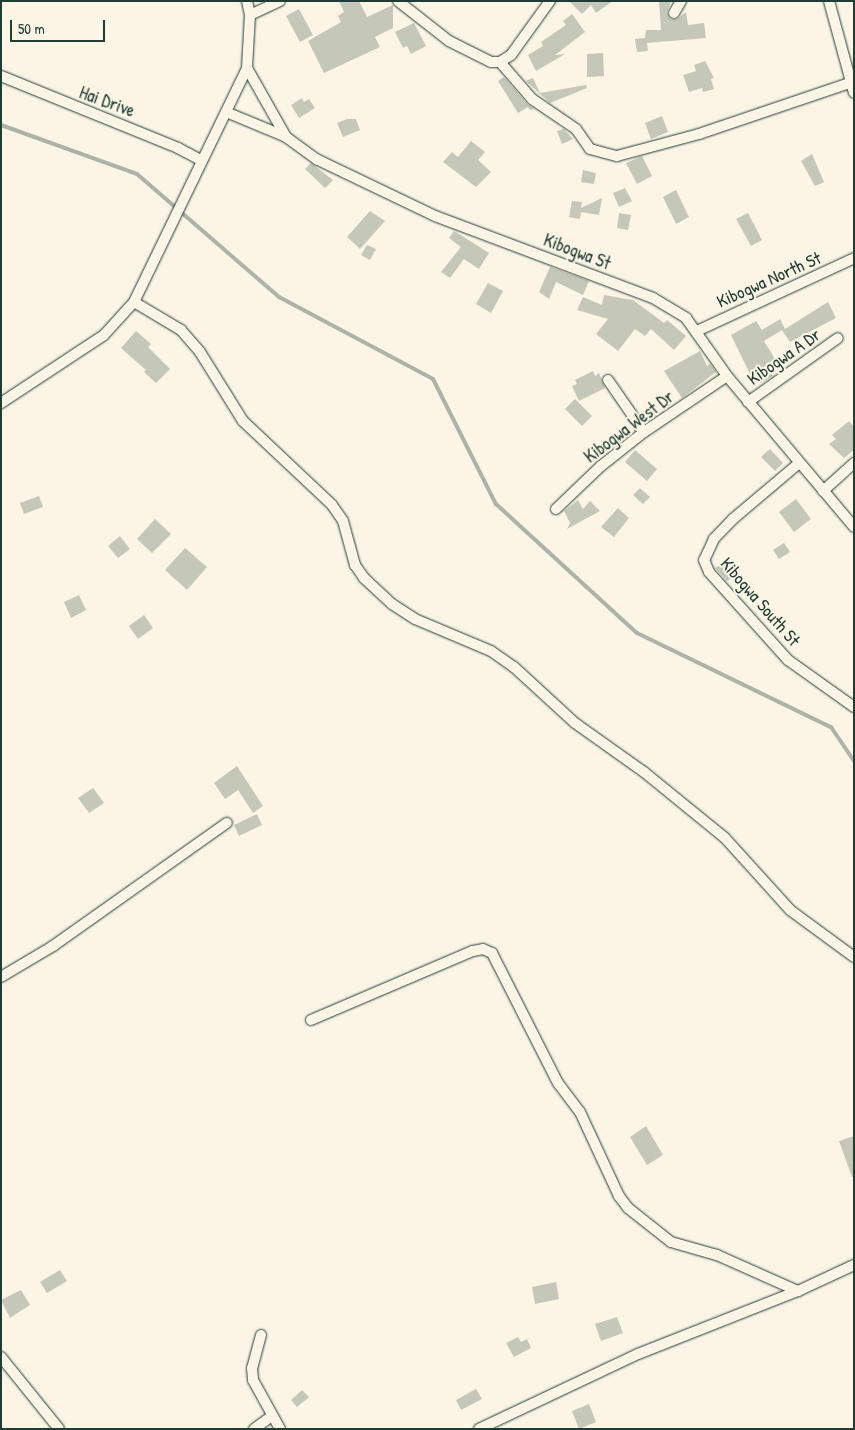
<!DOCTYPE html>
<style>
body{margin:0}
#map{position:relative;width:855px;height:1430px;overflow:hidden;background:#fcf5e5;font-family:"Patrick Hand",sans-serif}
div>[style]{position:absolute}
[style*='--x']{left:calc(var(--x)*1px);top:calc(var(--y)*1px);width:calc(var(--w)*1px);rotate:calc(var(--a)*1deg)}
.stream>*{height:4px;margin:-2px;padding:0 2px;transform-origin:2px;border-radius:2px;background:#aeb3a7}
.building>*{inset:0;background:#c5c7b9}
.roads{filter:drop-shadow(0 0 1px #1f3d34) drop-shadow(0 0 1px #1f3d34)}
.minor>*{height:10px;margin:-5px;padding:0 5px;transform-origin:5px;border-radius:5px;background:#fcf5e5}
span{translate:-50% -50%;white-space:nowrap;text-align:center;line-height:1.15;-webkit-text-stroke:4px #fcf5e5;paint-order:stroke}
.street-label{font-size:18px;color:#1f3d34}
.frame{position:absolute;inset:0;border:2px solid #1f3d34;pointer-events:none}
.scale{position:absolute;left:10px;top:20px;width:95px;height:22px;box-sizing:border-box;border:2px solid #1f3d34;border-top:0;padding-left:6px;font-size:15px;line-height:18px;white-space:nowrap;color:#1f3d34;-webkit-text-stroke:4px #fcf5e5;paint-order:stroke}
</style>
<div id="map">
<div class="stream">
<i style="--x:1;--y:125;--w:145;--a:19.8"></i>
<i style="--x:137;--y:174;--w:188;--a:40.9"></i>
<i style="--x:279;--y:297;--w:174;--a:28"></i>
<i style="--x:433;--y:379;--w:140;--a:63.3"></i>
<i style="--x:496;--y:504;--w:191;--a:42.5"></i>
<i style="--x:637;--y:633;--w:216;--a:25.9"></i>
<i style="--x:831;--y:727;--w:41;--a:55.9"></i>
</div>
<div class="building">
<i style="clip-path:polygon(339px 1px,359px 1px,367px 17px,393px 5px,393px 28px,375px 37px,380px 47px,324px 73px,308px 41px,341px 22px,338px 16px,344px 12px)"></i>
<i style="clip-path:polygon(569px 1px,613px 1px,596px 13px,591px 5px,582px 14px)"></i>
<i style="clip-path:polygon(659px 1px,671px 1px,667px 13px,671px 19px,677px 19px,686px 12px,688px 25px,704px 23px,706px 38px,647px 43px,648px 51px,637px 52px,635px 39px,645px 38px,646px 30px,661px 30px)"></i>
<i style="clip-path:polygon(299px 9px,313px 35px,300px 42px,286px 16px)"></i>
<i style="clip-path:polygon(572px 14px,585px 32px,555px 55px,565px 54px,536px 71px,528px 55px,543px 46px,541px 42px,566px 25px,563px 21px)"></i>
<i style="clip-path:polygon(414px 23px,426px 46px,411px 54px,407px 46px,403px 48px,395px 32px)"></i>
<i style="clip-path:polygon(603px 53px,604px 76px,587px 77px,587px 54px)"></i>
<i style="clip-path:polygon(705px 61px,714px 78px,711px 79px,714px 89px,703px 92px,702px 88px,689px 92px,683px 75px,696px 71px,694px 65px)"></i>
<i style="clip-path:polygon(504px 77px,527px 104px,534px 109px,530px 110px,528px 107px,518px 113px,498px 81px)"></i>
<i style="clip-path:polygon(533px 78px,540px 93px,586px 85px,587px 88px,550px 103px,526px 81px)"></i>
<i style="clip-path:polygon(302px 98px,304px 102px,309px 99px,315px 108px,299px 118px,291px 105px)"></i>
<i style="clip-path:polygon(662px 116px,668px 132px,651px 139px,645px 123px)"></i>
<i style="clip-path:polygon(347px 119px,356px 119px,360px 130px,343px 137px,337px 123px)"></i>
<i style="clip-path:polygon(564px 129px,573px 139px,562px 144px,557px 131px)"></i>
<i style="clip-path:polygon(471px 141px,485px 152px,478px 160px,491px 172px,476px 187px,443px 162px,452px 152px,458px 157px)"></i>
<i style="clip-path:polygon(812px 154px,824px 182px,815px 186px,801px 161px)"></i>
<i style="clip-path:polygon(642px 156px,652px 176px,637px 184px,626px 163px)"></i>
<i style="clip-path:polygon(311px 163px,333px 180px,325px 188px,305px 169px)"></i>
<i style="clip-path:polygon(583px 170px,596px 173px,594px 184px,581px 182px)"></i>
<i style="clip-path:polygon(625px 188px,632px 201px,619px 207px,613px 193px)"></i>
<i style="clip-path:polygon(676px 190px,689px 217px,676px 224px,663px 197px)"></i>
<i style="clip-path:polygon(602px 198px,599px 215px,581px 212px,580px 219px,569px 217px,572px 201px,582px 202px,581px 208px)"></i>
<i style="clip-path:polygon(370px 211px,385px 221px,360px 249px,347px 237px)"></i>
<i style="clip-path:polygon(619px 213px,631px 215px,628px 230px,617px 228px)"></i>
<i style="clip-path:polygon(748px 213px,762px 240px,751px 246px,736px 219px)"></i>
<i style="clip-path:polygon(454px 231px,489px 253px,479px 269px,464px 259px,450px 278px,441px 272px,461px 247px,449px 238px)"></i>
<i style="clip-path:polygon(367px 245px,376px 249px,370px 260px,361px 255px)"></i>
<i style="clip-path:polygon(550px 267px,589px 281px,583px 295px,556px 282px,549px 299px,539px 292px)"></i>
<i style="clip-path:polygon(488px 283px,503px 291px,491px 313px,476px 304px)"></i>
<i style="clip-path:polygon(604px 295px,633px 300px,664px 323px,667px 320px,686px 336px,674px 350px,651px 329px,645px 336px,635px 329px,618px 351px,596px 334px,608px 319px,577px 310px,583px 297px,602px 305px)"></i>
<i style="clip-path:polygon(828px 302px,836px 318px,790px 342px,782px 330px,764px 341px,775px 359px,766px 365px,773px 376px,760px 383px,754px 372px,750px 374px,731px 335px,756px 321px,762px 330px,780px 319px,785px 329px)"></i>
<i style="clip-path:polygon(136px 331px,151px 344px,148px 347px,170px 369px,156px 383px,144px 372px,146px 370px,121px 348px)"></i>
<i style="clip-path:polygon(700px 351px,707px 366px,710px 364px,716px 372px,682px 398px,664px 371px)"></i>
<i style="clip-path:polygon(593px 371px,595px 376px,599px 373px,605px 388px,579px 401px,572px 386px,577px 384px,575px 380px)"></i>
<i style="clip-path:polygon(575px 399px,592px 416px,582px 426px,565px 409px)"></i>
<i style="clip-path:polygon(849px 421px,854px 427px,854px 450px,844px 458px,829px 444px,836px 439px,832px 435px)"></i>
<i style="clip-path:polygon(770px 449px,783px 463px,775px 471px,761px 457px)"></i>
<i style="clip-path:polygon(635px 450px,657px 469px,647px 481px,625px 462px)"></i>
<i style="clip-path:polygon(640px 488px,650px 497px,643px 504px,633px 495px)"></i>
<i style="clip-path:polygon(39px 496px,43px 507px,24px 514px,20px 503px)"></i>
<i style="clip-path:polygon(796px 499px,811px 519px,794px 532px,779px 512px)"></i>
<i style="clip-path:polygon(578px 500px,583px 509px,590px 501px,600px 511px,567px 529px,570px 523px,564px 511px)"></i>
<i style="clip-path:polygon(618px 508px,629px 518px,614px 537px,601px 527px)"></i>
<i style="clip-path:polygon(155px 519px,171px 534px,152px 553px,137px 539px)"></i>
<i style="clip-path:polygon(120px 536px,130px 549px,118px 558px,108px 546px)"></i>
<i style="clip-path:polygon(784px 543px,790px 552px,779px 559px,773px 550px)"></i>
<i style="clip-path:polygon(185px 548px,207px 567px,187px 590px,165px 570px)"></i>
<i style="clip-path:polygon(725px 562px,734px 577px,727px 581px,715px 568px)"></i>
<i style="clip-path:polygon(79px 595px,86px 610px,71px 618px,64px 602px)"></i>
<i style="clip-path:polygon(144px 615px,153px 628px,138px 639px,129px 626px)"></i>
<i style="clip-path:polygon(237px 766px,263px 806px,253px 813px,238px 790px,225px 799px,214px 783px)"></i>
<i style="clip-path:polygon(93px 788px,104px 803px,89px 813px,78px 798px)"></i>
<i style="clip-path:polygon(257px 814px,262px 825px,239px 836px,234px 825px)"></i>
<i style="clip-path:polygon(646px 1126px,663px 1155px,647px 1165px,630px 1137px)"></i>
<i style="clip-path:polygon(854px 1136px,854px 1177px,852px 1177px,839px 1141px)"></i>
<i style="clip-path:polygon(60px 1270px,67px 1281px,47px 1293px,40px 1282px)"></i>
<i style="clip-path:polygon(556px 1282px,559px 1299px,535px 1304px,532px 1287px)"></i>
<i style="clip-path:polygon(21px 1290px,30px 1305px,10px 1318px,1px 1300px)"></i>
<i style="clip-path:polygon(617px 1317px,623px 1333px,601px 1341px,595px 1324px)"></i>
<i style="clip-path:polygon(518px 1337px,521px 1342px,527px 1339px,531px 1348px,514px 1357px,506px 1343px)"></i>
<i style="clip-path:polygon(476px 1389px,482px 1399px,461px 1410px,456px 1400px)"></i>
<i style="clip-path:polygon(302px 1390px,309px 1397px,297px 1407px,291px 1400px)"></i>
<i style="clip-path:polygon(589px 1404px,596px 1422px,579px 1429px,572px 1411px)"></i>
</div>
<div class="roads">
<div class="minor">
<i style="--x:398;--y:1;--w:65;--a:38.1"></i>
<i style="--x:449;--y:41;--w:47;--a:26.6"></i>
<i style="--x:491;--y:62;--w:9;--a:0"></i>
<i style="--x:500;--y:62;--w:13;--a:-32"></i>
<i style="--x:511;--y:55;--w:67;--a:-54.2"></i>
<i style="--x:829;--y:1;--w:95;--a:74.8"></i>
<i style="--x:674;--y:13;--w:14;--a:-60"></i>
<i style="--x:250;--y:15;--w:33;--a:-25"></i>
<i style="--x:500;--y:62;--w:49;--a:49.1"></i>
<i style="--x:532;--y:99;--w:53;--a:34.3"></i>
<i style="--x:576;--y:129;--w:24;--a:55"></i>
<i style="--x:590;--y:149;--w:28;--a:15"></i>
<i style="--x:617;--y:156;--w:85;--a:-15"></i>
<i style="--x:699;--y:134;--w:159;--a:-18.7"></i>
<i style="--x:247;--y:68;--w:79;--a:60.5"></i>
<i style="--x:286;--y:137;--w:39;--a:36"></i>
<i style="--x:318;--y:160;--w:130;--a:25.6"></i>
<i style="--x:435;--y:216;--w:233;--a:20.6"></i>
<i style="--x:653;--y:298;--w:39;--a:31"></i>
<i style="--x:686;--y:318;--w:71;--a:54.7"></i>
<i style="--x:727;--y:376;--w:197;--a:49.9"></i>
<i style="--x:1;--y:76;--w:191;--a:22.1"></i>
<i style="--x:178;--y:148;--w:26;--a:28"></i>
<i style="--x:226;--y:112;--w:65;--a:22.6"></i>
<i style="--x:134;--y:302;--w:55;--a:30.8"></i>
<i style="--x:181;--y:330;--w:29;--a:49"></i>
<i style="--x:200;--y:352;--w:81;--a:58.1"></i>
<i style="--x:243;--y:421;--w:122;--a:43.3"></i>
<i style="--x:332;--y:505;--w:19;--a:55"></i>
<i style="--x:343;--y:521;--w:46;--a:74.7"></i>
<i style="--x:355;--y:565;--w:16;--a:55"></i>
<i style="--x:364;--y:578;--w:38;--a:43"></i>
<i style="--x:392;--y:604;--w:27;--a:33"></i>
<i style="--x:415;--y:619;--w:82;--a:22.8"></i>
<i style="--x:491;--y:651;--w:28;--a:35"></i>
<i style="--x:514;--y:667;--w:83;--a:42.6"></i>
<i style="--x:575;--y:723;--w:85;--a:35.4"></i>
<i style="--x:644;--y:772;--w:104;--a:39.2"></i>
<i style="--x:725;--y:838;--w:97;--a:47.9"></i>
<i style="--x:790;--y:910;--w:79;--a:36.3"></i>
<i style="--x:697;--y:331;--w:173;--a:-24.9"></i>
<i style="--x:608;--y:380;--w:63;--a:55.3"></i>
<i style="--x:748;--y:402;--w:110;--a:-35.4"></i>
<i style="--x:1;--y:403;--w:123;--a:-33.4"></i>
<i style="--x:104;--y:335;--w:45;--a:-47.7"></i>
<i style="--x:134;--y:302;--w:260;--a:-64.2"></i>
<i style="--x:247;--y:68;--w:53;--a:-86.8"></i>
<i style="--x:250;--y:15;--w:14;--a:-102"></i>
<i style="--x:798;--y:464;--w:85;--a:139.8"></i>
<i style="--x:733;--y:519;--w:28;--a:134"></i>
<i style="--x:714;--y:539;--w:23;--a:115"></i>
<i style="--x:704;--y:560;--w:13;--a:67"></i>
<i style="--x:709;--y:572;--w:118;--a:48.1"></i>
<i style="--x:788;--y:660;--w:81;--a:35.5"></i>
<i style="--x:823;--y:491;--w:42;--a:-42.1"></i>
<i style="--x:556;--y:509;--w:62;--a:-43.7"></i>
<i style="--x:601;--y:466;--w:55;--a:-38.3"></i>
<i style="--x:644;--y:432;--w:100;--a:-34"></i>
<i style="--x:1;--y:977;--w:61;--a:-30.8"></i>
<i style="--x:53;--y:946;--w:213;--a:-35.3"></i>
<i style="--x:311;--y:1020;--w:176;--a:-23.1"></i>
<i style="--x:473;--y:951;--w:10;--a:-11"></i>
<i style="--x:483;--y:949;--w:10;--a:24"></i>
<i style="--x:492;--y:953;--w:146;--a:63.1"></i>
<i style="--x:558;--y:1083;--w:36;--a:53"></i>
<i style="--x:580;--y:1112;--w:93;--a:65.1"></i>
<i style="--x:619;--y:1196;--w:15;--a:53"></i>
<i style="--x:628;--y:1208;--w:55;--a:38.3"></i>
<i style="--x:671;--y:1242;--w:48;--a:15.8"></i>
<i style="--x:717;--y:1255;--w:89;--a:24"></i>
<i style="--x:261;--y:1335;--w:34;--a:105"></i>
<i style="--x:252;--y:1368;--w:12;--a:85"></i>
<i style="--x:253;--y:1380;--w:56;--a:61.1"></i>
<i style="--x:1;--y:1357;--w:92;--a:51.1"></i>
<i style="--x:254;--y:1429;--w:22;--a:-36"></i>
<i style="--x:479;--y:1429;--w:176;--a:-25.3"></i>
<i style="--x:638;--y:1354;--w:172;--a:-21.5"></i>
<i style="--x:798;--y:1291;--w:62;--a:-24.9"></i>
</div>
</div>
<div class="street-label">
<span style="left:107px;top:102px;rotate:20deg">Hai Drive</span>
<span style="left:577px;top:252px;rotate:21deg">Kibogwa St</span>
<span style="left:769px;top:280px;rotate:-24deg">Kibogwa North St</span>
<span style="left:784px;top:357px;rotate:-35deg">Kibogwa A Dr</span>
<span style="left:629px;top:427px;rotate:-37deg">Kibogwa West Dr</span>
<span style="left:760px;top:602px;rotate:49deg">Kibogwa South St</span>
</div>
<div class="frame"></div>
<div class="scale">50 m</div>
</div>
